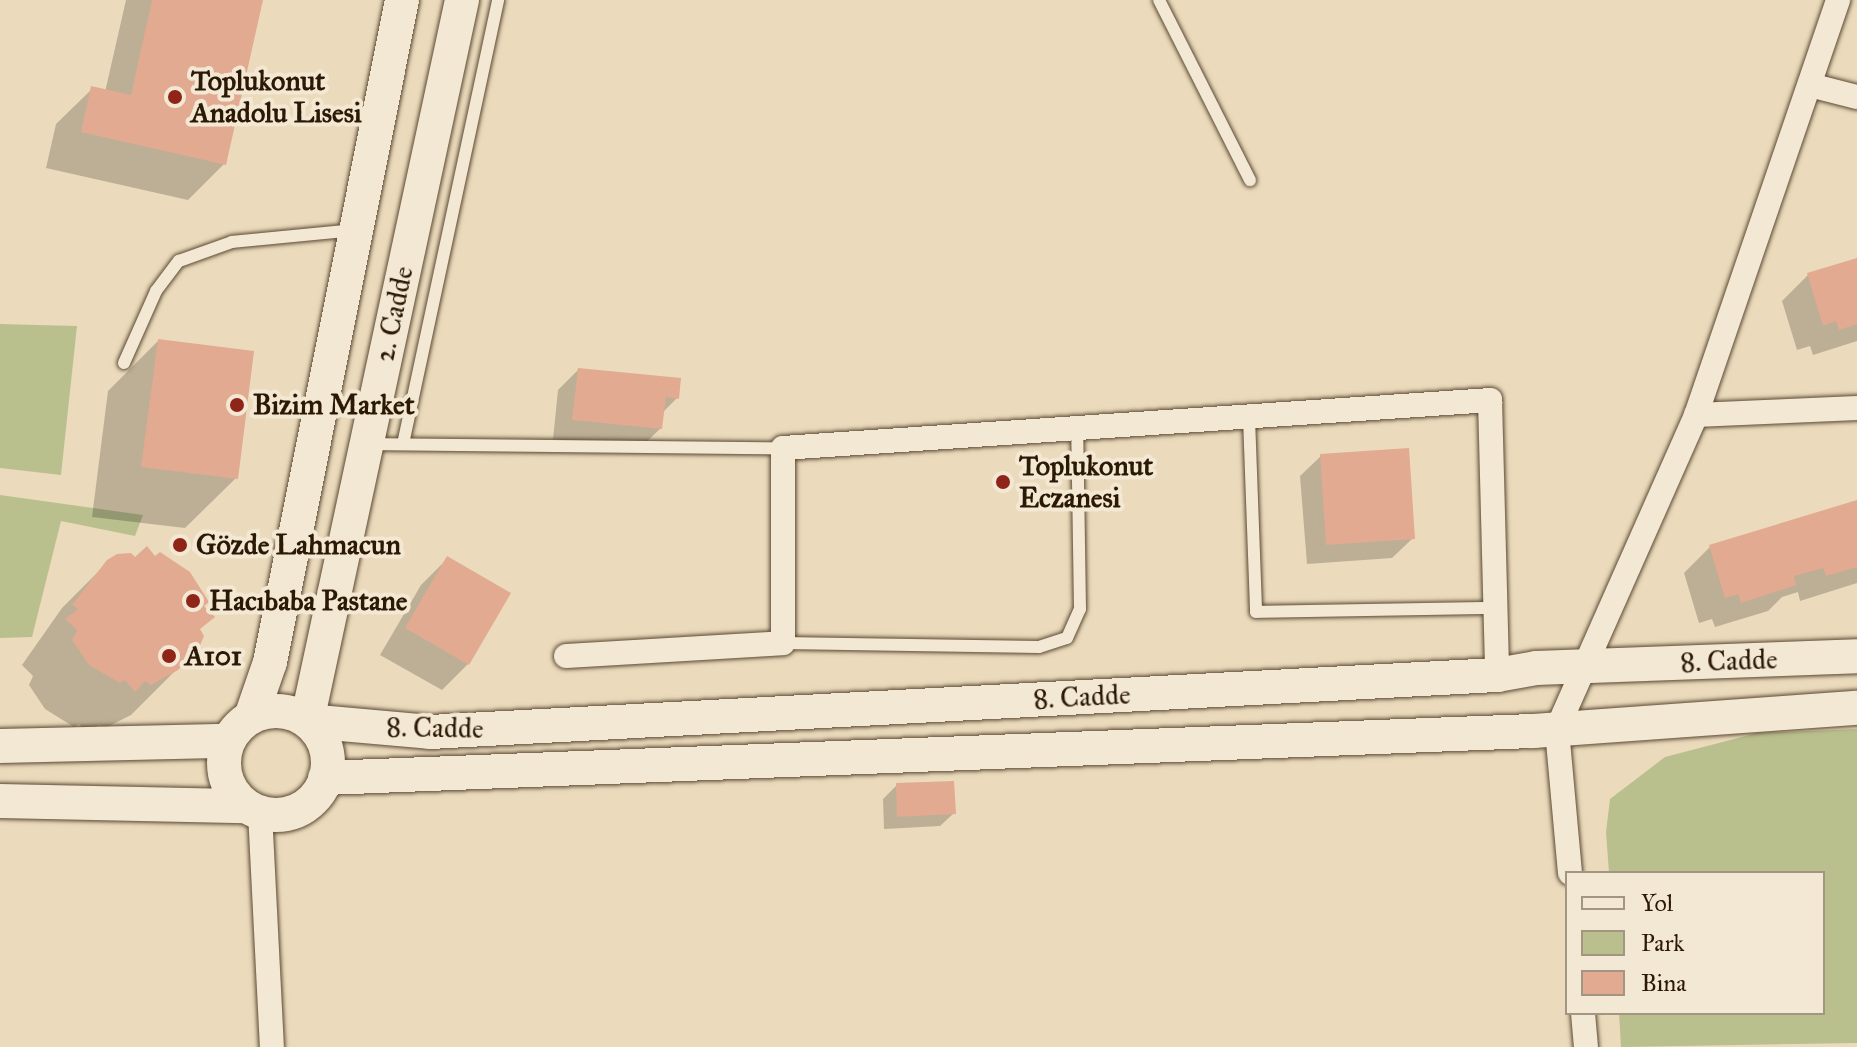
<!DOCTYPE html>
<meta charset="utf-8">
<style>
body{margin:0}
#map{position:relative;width:1857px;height:1047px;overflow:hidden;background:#ebdbbc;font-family:"IM FELL Great Primer",serif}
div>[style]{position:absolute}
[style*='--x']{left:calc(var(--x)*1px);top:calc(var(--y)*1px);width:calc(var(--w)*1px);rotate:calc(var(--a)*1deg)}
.green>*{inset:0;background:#babf8e}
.shadow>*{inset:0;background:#0003}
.building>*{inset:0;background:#e1aa91}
.roads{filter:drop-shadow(0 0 2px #5b4933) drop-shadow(0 0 2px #5b4933)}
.lane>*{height:12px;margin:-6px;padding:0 6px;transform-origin:6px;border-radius:6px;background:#f2e8d3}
.street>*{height:24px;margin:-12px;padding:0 12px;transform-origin:12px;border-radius:12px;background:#f2e8d3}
.secondary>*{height:34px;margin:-17px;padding:0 17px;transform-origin:17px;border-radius:17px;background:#f2e8d3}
.secondary>.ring{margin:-17px;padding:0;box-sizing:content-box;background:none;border:34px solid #f2e8d3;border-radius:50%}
.dots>*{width:22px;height:22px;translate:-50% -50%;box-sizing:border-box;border:4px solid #f2e8d3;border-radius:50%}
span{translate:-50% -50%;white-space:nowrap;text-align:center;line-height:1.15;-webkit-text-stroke:8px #f2e8d3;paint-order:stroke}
.poi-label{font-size:28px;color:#2b1805;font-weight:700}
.left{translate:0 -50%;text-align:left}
.street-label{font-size:28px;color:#2b1805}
.legend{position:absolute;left:1565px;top:871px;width:260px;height:144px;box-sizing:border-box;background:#f2e8d3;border:2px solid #a29581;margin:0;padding:10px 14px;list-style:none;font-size:24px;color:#2b1805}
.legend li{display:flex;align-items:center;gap:16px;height:40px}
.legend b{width:40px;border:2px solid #a29581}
</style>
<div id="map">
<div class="green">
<i style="clip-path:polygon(0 324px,77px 326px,61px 475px,0 468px)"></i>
<i style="clip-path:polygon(0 495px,143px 515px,135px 536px,61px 521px,32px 637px,0 638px)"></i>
<i style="clip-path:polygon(1857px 729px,1857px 1043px,1621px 1047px,1619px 1013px,1823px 1013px,1823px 873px,1609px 873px,1606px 832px,1610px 799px,1665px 757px,1757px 733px)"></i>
</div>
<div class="shadow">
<i style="clip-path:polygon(126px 0,261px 0,224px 164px,188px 200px,46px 168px,56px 124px,92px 89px,105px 92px)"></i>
<i style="clip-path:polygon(1857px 260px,1857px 341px,1813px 355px,1810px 346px,1797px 350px,1782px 301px,1808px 275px)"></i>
<i style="clip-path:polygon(158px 341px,236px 478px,185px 528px,92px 517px,108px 391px)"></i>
<i style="clip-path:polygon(578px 370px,677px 398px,662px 413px,661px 428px,640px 448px,553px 439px,558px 390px)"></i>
<i style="clip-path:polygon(1321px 456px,1413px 538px,1392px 558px,1307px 564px,1300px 476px)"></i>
<i style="clip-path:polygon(1857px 502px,1857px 583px,1800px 601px,1798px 592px,1782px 597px,1768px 611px,1715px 627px,1712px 619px,1699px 623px,1684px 573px,1710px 547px)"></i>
<i style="clip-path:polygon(447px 559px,468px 664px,442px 690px,380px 655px,421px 585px)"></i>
<i style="clip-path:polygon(108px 562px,201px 606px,198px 630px,177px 669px,131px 715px,105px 728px,99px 725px,89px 735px,79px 724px,74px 727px,45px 709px,29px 685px,33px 676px,22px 665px,62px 608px)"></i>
<i style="clip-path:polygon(897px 785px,954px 813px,940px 826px,884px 829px,883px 799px)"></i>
</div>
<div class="building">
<i style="clip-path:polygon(152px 0,263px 0,226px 165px,81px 132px,91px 86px,131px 95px)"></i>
<i style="clip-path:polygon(1857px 258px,1857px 324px,1839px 330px,1836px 321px,1823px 326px,1807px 273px)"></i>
<i style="clip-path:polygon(158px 339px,254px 351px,238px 479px,141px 467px)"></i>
<i style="clip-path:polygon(578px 368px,681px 378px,679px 399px,666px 397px,662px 429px,572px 420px)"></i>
<i style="clip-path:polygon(1409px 448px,1415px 539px,1326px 545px,1320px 454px)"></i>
<i style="clip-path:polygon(1857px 500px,1857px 567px,1826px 576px,1823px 568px,1794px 576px,1796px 585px,1741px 603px,1738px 594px,1725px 598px,1709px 545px)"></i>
<i style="clip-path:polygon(147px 546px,155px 556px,160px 552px,190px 572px,209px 602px,204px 606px,215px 617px,200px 629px,204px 636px,198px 650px,178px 670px,151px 685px,145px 681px,135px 692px,125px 680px,120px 683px,89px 665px,72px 640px,77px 630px,65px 619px,78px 609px,72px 605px,107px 560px,117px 554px,131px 553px,135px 557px)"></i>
<i style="clip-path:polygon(447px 556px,511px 593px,469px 665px,405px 628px)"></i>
<i style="clip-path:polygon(954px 781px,956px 814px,897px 817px,896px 783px)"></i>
</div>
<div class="roads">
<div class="lane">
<i style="--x:1159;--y:0;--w:202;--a:63.2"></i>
<i style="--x:124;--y:363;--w:79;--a:-66"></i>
<i style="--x:156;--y:291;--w:38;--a:-53"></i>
<i style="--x:179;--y:261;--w:56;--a:-19.7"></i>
<i style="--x:232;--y:242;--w:123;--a:-5.6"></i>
<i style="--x:1249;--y:418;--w:194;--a:87.9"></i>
<i style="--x:1256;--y:612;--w:236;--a:-1"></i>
<i style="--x:369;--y:444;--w:414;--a:0.6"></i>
<i style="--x:403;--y:444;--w:454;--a:-77.9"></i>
<i style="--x:783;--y:643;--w:256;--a:0.9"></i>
<i style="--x:1039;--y:647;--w:29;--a:-18"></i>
<i style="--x:1067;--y:638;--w:32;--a:-66"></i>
<i style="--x:1080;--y:609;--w:182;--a:-90.9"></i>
</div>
<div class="street">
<i style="--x:1810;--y:85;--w:49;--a:14.3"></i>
<i style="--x:1696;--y:415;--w:161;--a:-2.5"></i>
<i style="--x:566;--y:656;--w:217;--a:-3.4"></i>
<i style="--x:783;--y:643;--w:195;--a:-90"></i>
<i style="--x:783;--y:448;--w:709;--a:-3.88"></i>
<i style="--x:1490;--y:400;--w:275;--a:88.5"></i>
<i style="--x:260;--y:812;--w:235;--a:87.1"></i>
<i style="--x:1570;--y:873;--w:145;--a:-95.2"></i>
<i style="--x:1557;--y:729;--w:343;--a:-66.1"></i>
<i style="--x:1696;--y:415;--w:439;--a:-71.1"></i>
<i style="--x:1583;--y:1013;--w:34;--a:85"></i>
</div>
<div class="secondary">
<i style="--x:462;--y:0;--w:737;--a:102.13"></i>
<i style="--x:307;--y:721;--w:123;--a:5.1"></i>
<i style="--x:430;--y:732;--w:1069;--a:-3.06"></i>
<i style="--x:1497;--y:675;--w:40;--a:-10"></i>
<i style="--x:1536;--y:668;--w:321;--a:-2.1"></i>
<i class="ring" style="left:224px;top:711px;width:70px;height:70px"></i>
<i style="--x:251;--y:717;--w:58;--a:-70.9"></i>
<i style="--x:270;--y:662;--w:675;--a:-78.72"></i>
<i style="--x:0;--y:746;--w:228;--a:-1.3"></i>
<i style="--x:325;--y:778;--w:1209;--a:-2.23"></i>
<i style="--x:1533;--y:731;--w:325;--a:-4.1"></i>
<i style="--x:0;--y:801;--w:246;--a:1.2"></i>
</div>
</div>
<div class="dots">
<i style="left:175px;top:97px;background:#8f2418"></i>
<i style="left:237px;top:405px;background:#8f2418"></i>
<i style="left:1003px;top:482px;background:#8f2418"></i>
<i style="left:180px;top:545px;background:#8f2418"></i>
<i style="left:193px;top:601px;background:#8f2418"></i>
<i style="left:169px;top:656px;background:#8f2418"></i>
</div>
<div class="poi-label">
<span class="left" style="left:191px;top:97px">Toplukonut<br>Anadolu Lisesi</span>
<span class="left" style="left:253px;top:405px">Bizim Market</span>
<span class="left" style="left:1019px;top:482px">Toplukonut<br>Eczanesi</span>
<span class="left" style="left:196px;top:545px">Gözde Lahmacun</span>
<span class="left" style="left:209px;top:601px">Hacıbaba Pastane</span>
<span class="left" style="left:185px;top:656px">A101</span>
</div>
<div class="street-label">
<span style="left:394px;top:314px;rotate:-78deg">2. Cadde</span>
<span style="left:1729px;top:661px;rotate:-2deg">8. Cadde</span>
<span style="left:1082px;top:697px;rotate:-3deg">8. Cadde</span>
<span style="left:435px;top:728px;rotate:1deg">8. Cadde</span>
</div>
<ul class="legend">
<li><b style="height:10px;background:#f2e8d3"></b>Yol</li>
<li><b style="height:22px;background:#babf8e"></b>Park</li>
<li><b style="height:22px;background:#e1aa91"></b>Bina</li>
</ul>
</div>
